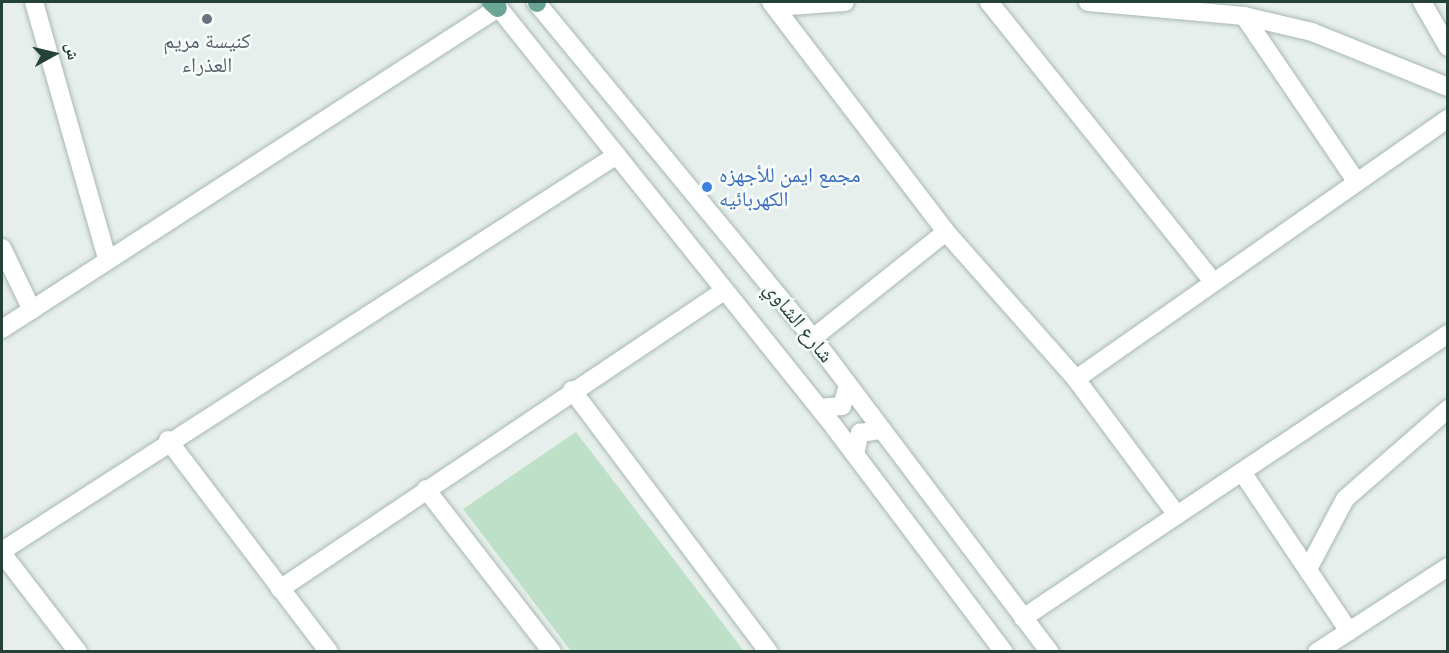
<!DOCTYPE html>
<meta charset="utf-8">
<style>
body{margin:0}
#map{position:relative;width:1449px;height:653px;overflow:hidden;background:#e6efeb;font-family:Figtree,"Noto Naskh Arabic",sans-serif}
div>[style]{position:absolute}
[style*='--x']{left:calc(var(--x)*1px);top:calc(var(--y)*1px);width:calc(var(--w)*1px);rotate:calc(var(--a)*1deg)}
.green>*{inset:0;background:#bfe0c8}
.roads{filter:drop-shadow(0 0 2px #a8b8b2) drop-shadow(0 0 2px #a8b8b2)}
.minor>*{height:18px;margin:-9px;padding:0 9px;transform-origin:9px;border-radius:9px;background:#fff}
.major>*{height:18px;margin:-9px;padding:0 9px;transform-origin:9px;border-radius:9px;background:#6aa596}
.dots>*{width:16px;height:16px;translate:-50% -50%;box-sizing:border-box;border:3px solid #f7fbf9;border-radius:50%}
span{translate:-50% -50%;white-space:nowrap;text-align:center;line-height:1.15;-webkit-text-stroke:5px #f7fbf9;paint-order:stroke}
.worship-label{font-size:21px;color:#5b616d}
.shop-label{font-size:21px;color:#366cbe}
.left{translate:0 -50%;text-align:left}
.street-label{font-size:21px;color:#24423a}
.frame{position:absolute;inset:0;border:3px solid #24423a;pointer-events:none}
.north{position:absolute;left:24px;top:24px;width:60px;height:60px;-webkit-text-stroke:4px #f7fbf9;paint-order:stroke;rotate:82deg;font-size:16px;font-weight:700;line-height:24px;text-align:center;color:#24423a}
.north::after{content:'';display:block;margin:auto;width:21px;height:27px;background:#24423a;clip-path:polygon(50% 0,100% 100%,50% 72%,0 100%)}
</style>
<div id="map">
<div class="green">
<i style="clip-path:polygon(576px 432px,744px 651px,571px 651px,463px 509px)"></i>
</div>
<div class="roads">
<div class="minor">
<i style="--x:34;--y:2;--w:267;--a:74.1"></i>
<i style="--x:494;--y:2;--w:546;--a:51.32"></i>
<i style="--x:835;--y:428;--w:281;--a:53"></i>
<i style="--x:536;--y:2;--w:435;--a:50.5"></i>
<i style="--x:813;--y:338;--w:393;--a:53"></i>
<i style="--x:771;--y:2;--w:289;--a:52.7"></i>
<i style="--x:946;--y:232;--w:196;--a:48.5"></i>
<i style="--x:1076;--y:379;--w:169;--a:53.4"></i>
<i style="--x:989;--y:2;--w:359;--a:51.3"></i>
<i style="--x:1088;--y:2;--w:157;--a:5.1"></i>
<i style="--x:1244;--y:16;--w:70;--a:13.2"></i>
<i style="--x:1312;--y:32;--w:147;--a:22"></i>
<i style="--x:1422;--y:2;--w:52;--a:60"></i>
<i style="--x:775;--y:7;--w:70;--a:-4.1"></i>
<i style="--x:1244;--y:16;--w:199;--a:55.8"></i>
<i style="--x:2;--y:248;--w:69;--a:64.2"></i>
<i style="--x:2;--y:329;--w:591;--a:-32.91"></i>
<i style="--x:813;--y:338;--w:170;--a:-38.6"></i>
<i style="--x:1076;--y:379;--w:454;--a:-35"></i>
<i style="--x:572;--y:390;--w:328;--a:53.1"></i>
<i style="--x:819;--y:408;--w:23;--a:-5"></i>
<i style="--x:842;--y:406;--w:22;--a:-74"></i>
<i style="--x:168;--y:440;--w:266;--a:52.8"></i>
<i style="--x:855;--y:454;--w:22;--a:-77"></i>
<i style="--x:860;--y:433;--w:22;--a:-8"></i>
<i style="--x:1242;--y:472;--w:192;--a:56.1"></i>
<i style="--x:426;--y:489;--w:206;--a:52.3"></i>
<i style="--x:2;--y:551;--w:731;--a:-32.78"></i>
<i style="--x:2;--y:553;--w:125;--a:52.5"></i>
<i style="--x:1308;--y:569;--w:79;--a:-62.1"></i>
<i style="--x:1345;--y:499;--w:137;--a:-41.1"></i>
<i style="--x:280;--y:589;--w:535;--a:-33.87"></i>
<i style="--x:1023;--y:618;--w:511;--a:-33.75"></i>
<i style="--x:1317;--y:652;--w:156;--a:-33"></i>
</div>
<div class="major">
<i style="--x:491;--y:2;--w:9;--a:41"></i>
<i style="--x:537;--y:2;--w:1;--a:90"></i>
</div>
</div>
<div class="dots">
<i style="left:207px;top:19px;background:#6b7280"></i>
<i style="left:707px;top:187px;background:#3f7fe0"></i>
</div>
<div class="worship-label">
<span style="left:207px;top:53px">كنيسة مريم<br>العذراء</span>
</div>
<div class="shop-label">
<span class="left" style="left:719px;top:187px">مجمع ايمن للأجهزه<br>الكهربائيه</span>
</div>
<div class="street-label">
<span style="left:799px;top:322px;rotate:51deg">شارع الشاوي</span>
</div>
<div class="frame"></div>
<div class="north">ش</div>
</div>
